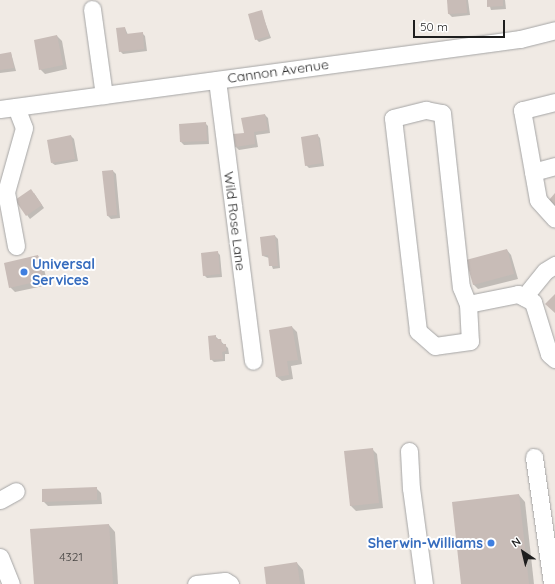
<!DOCTYPE html>
<style>
body{margin:0}
#map{position:relative;width:555px;height:584px;overflow:hidden;background:#f0eae4;font-family:Quicksand,sans-serif}
div>[style]{position:absolute}
[style*='--x']{left:calc(var(--x)*1px);top:calc(var(--y)*1px);width:calc(var(--w)*1px);rotate:calc(var(--a)*1deg)}
.shadow>*{inset:0;background:#0003}
.building>*{inset:0;background:#c8bcb7}
.roads{filter:drop-shadow(0 0 1px #a5a5a5) drop-shadow(0 0 1px #a5a5a5)}
.minor>*{height:17px;margin:-8.5px;padding:0 8.5px;transform-origin:8.5px;border-radius:8.5px;background:#fff}
.dots>*{width:11px;height:11px;translate:-50% -50%;box-sizing:border-box;border:2px solid #fff;border-radius:50%}
span{translate:-50% -50%;white-space:nowrap;text-align:center;line-height:1.15;-webkit-text-stroke:4px #fff;paint-order:stroke}
.number-label{font-size:12px;color:#484644}
.number-label span{-webkit-text-stroke-width:0}
.street-label{font-size:14px;color:#1e1e1e}
.shop-label{font-size:14px;color:#366cbe;font-weight:700}
.left{translate:0 -50%;text-align:left}
.right{translate:-100% -50%;text-align:right}
.north{position:absolute;left:503px;top:532px;width:40px;height:40px;-webkit-text-stroke:3px #fff;paint-order:stroke;rotate:325deg;font-size:11px;font-weight:700;line-height:16px;text-align:center;color:#1e1e1e}
.north::after{content:'';display:block;margin:auto;width:14px;height:18px;background:#1e1e1e;clip-path:polygon(50% 0,100% 100%,50% 72%,0 100%)}
.scale{position:absolute;left:413px;top:20px;width:92px;height:18px;box-sizing:border-box;border:2px solid #1e1e1e;border-top:0;padding-left:5px;font-size:12px;line-height:14px;white-space:nowrap;color:#1e1e1e;-webkit-text-stroke:3px #fff;paint-order:stroke}
</style>
<div id="map">
<div class="shadow">
<i style="clip-path:polygon(448px 0,468px 0,470px 15px,452px 17px,449px 14px)"></i>
<i style="clip-path:polygon(488px 0,505px 0,506px 9px,491px 10px)"></i>
<i style="clip-path:polygon(261px 11px,271px 38px,259px 42px,256px 39px)"></i>
<i style="clip-path:polygon(125px 28px,128px 35px,142px 33px,145px 36px,147px 51px,123px 54px,120px 51px)"></i>
<i style="clip-path:polygon(57px 36px,62px 41px,67px 69px,45px 74px,40px 69px)"></i>
<i style="clip-path:polygon(11px 53px,16px 71px,0 73px,0 55px)"></i>
<i style="clip-path:polygon(265px 115px,268px 118px,270px 133px,256px 135px,258px 147px,239px 150px,236px 147px,245px 134px)"></i>
<i style="clip-path:polygon(205px 123px,208px 126px,209px 144px,184px 145px,181px 142px)"></i>
<i style="clip-path:polygon(317px 135px,320px 138px,324px 166px,309px 168px,306px 165px)"></i>
<i style="clip-path:polygon(71px 136px,74px 139px,78px 161px,55px 165px,52px 163px)"></i>
<i style="clip-path:polygon(113px 171px,116px 174px,120px 218px,111px 219px,108px 216px)"></i>
<i style="clip-path:polygon(34px 193px,44px 208px,30px 219px,16px 200px)"></i>
<i style="clip-path:polygon(275px 236px,278px 239px,280px 268px,273px 269px,269px 258px,263px 256px)"></i>
<i style="clip-path:polygon(507px 250px,511px 255px,518px 279px,478px 289px,473px 284px)"></i>
<i style="clip-path:polygon(217px 252px,220px 255px,222px 277px,207px 278px,204px 275px)"></i>
<i style="clip-path:polygon(38px 256px,42px 261px,48px 285px,15px 292px,10px 287px)"></i>
<i style="clip-path:polygon(292px 327px,297px 332px,302px 364px,291px 366px,293px 379px,282px 381px,277px 377px)"></i>
<i style="clip-path:polygon(215px 336px,228px 348px,229px 354px,225px 354px,225px 361px,214px 362px,211px 359px)"></i>
<i style="clip-path:polygon(372px 449px,377px 454px,383px 508px,356px 511px,351px 506px,346px 452px)"></i>
<i style="clip-path:polygon(96px 488px,101px 493px,102px 504px,48px 506px,43px 501px)"></i>
<i style="clip-path:polygon(519px 495px,525px 502px,534px 584px,462px 584px)"></i>
<i style="clip-path:polygon(109px 525px,115px 532px,118px 584px,35px 584px)"></i>
<i style="clip-path:polygon(297px 563px,303px 570px,305px 584px,267px 584px)"></i>
</div>
<div class="building">
<i style="clip-path:polygon(447px 0,466px 0,467px 13px,448px 14px)"></i>
<i style="clip-path:polygon(487px 0,503px 0,503px 6px,487px 7px)"></i>
<i style="clip-path:polygon(262px 10px,269px 36px,255px 40px,248px 14px)"></i>
<i style="clip-path:polygon(125px 27px,126px 34px,143px 32px,144px 49px,119px 52px,116px 28px)"></i>
<i style="clip-path:polygon(57px 35px,63px 65px,39px 70px,34px 40px)"></i>
<i style="clip-path:polygon(11px 52px,14px 68px,0 70px,0 54px)"></i>
<i style="clip-path:polygon(265px 114px,268px 130px,254px 132px,255px 144px,235px 147px,233px 134px,244px 133px,241px 118px)"></i>
<i style="clip-path:polygon(206px 122px,207px 141px,180px 142px,179px 124px)"></i>
<i style="clip-path:polygon(318px 134px,322px 163px,305px 166px,301px 137px)"></i>
<i style="clip-path:polygon(71px 135px,75px 159px,51px 163px,47px 140px)"></i>
<i style="clip-path:polygon(113px 170px,117px 215px,107px 216px,102px 171px)"></i>
<i style="clip-path:polygon(31px 189px,42px 205px,26px 216px,15px 200px)"></i>
<i style="clip-path:polygon(555px 193px,555px 206px,549px 200px)"></i>
<i style="clip-path:polygon(275px 235px,278px 266px,269px 266px,268px 255px,262px 256px,260px 237px)"></i>
<i style="clip-path:polygon(507px 249px,514px 274px,473px 285px,466px 260px)"></i>
<i style="clip-path:polygon(218px 251px,220px 274px,203px 276px,201px 253px)"></i>
<i style="clip-path:polygon(38px 255px,44px 280px,9px 288px,4px 263px)"></i>
<i style="clip-path:polygon(555px 294px,555px 313px,545px 304px)"></i>
<i style="clip-path:polygon(292px 326px,298px 360px,287px 361px,289px 375px,276px 377px,269px 330px)"></i>
<i style="clip-path:polygon(216px 335px,216px 339px,221px 339px,222px 344px,226px 344px,226px 351px,222px 352px,223px 359px,210px 360px,208px 336px)"></i>
<i style="clip-path:polygon(373px 448px,379px 503px,350px 506px,344px 451px)"></i>
<i style="clip-path:polygon(97px 487px,97px 500px,42px 502px,42px 489px)"></i>
<i style="clip-path:polygon(519px 494px,529px 584px,461px 584px,452px 502px)"></i>
<i style="clip-path:polygon(109px 524px,113px 584px,34px 584px,30px 529px)"></i>
<i style="clip-path:polygon(297px 562px,300px 584px,266px 584px,264px 567px)"></i>
</div>
<div class="roads">
<div class="minor">
<i style="--x:92;--y:9;--w:87;--a:82.1"></i>
<i style="--x:217;--y:80;--w:283;--a:82.7"></i>
<i style="--x:555;--y:102;--w:34;--a:166"></i>
<i style="--x:522;--y:110;--w:91;--a:79.9"></i>
<i style="--x:538;--y:200;--w:25;--a:48"></i>
<i style="--x:16;--y:107;--w:22;--a:69"></i>
<i style="--x:24;--y:128;--w:66;--a:105.7"></i>
<i style="--x:6;--y:192;--w:55;--a:79.5"></i>
<i style="--x:0;--y:109;--w:525;--a:-7.67"></i>
<i style="--x:520;--y:39;--w:36;--a:-14"></i>
<i style="--x:426;--y:110;--w:16;--a:11"></i>
<i style="--x:442;--y:113;--w:175;--a:83.8"></i>
<i style="--x:461;--y:287;--w:18;--a:68"></i>
<i style="--x:468;--y:304;--w:37;--a:87"></i>
<i style="--x:470;--y:341;--w:35;--a:172"></i>
<i style="--x:435;--y:346;--w:23;--a:-139"></i>
<i style="--x:418;--y:331;--w:214;--a:-96.7"></i>
<i style="--x:393;--y:118;--w:34;--a:-14"></i>
<i style="--x:533;--y:172;--w:23;--a:-15"></i>
<i style="--x:524;--y:297;--w:33;--a:-51"></i>
<i style="--x:545;--y:271;--w:12;--a:-31"></i>
<i style="--x:468;--y:304;--w:51;--a:-11.3"></i>
<i style="--x:518;--y:294;--w:17;--a:28"></i>
<i style="--x:533;--y:302;--w:54;--a:72.9"></i>
<i style="--x:549;--y:354;--w:8;--a:40"></i>
<i style="--x:409;--y:451;--w:37;--a:87"></i>
<i style="--x:411;--y:488;--w:97;--a:82.3"></i>
<i style="--x:534;--y:457;--w:128;--a:81.9"></i>
<i style="--x:0;--y:500;--w:18;--a:-29"></i>
<i style="--x:0;--y:557;--w:29;--a:68"></i>
<i style="--x:196;--y:584;--w:29;--a:-6"></i>
<i style="--x:225;--y:581;--w:6;--a:31"></i>
</div>
</div>
<div class="dots">
<i style="left:24px;top:272px;background:#3f7fe0"></i>
<i style="left:491px;top:543px;background:#3f7fe0"></i>
</div>
<div class="number-label">
<span style="left:71px;top:557px">4321</span>
</div>
<div class="street-label">
<span style="left:278px;top:71px;rotate:-8deg">Cannon Avenue</span>
<span style="left:235px;top:221px;rotate:83deg">Wild Rose Lane</span>
</div>
<div class="shop-label">
<span class="left" style="left:32px;top:272px">Universal<br>Services</span>
<span class="right" style="left:483px;top:543px">Sherwin-Williams</span>
</div>
<div class="north">N</div>
<div class="scale">50 m</div>
</div>
